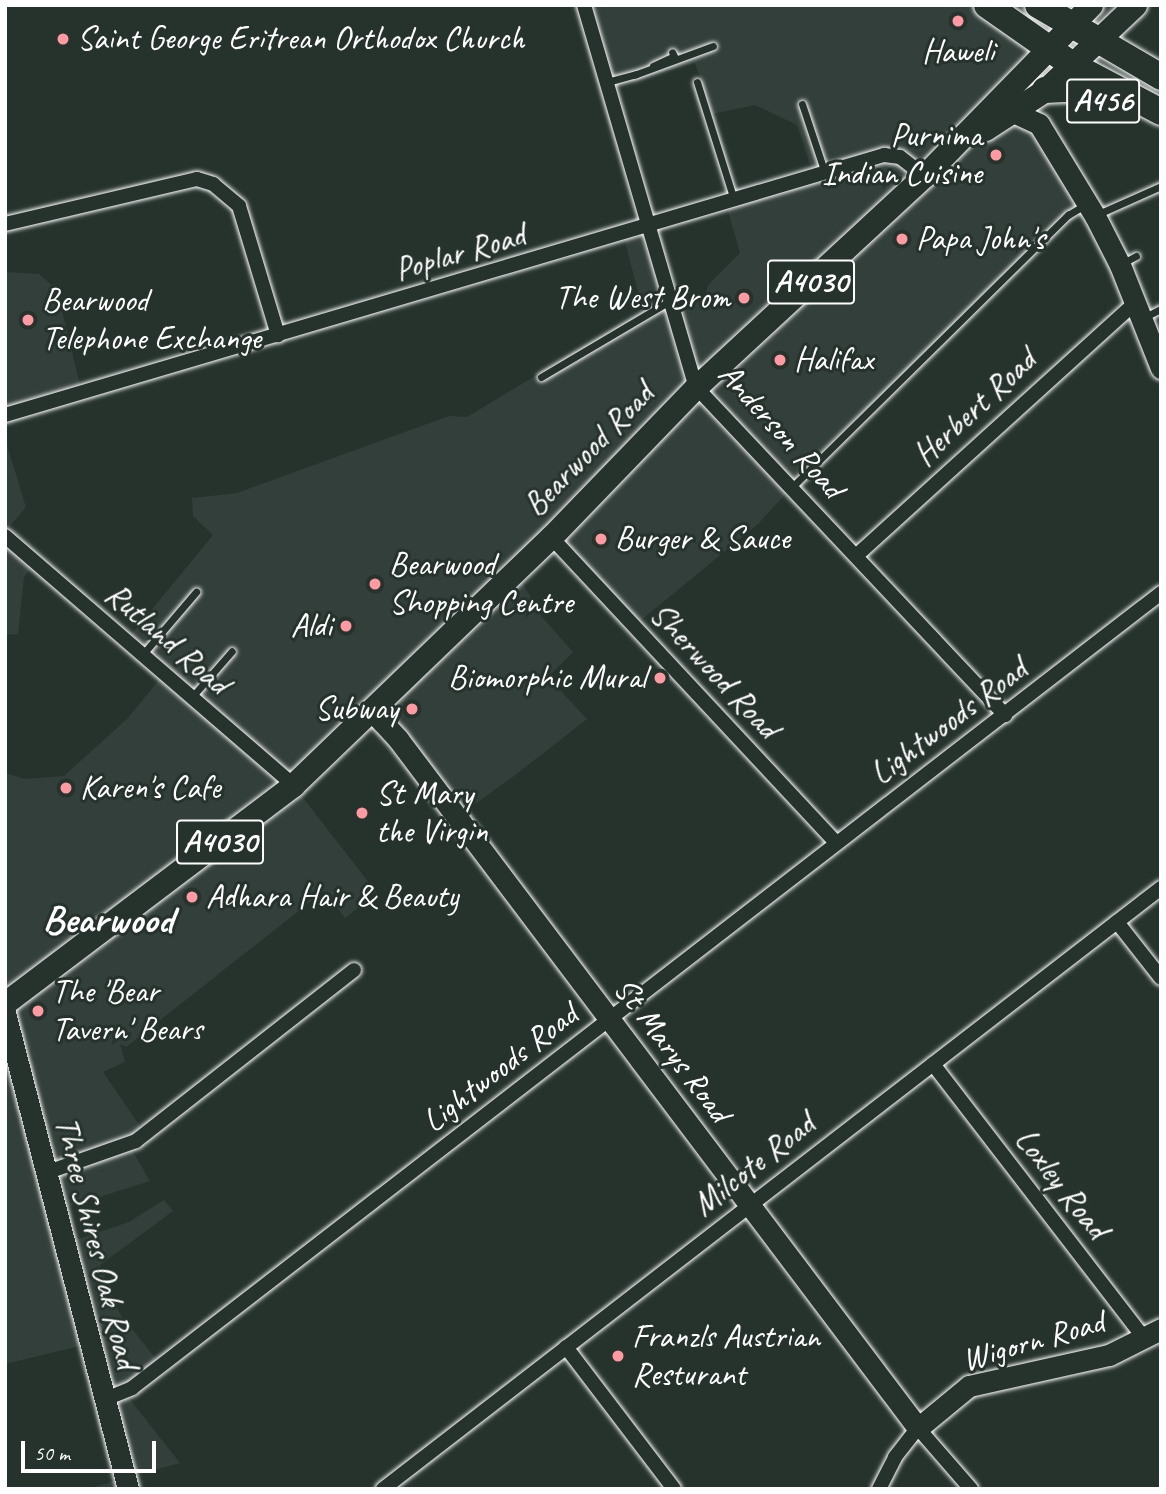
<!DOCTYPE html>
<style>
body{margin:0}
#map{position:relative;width:1166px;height:1494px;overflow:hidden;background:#26332d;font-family:Caveat,sans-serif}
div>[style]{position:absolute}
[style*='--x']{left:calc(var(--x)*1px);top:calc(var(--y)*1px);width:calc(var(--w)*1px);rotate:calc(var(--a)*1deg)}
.built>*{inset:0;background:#333f3a}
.roads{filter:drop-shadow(0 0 2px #fff) drop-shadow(0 0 2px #fff)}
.lane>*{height:7px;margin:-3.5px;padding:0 3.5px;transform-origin:3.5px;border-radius:3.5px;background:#26332d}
.street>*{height:14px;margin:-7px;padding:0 7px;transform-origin:7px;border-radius:7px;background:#26332d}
.secondary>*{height:21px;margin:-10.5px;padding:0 10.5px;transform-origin:10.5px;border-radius:10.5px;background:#26332d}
.primary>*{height:23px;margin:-11.5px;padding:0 11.5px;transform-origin:11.5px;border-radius:11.5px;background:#26332d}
.highway>*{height:26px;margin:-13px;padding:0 13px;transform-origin:13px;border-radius:13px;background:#26332d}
.dots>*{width:19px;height:19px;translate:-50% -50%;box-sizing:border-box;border:4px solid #26332d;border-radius:50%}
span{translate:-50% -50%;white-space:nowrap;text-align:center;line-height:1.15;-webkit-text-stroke:6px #26332d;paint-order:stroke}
.shield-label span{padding:2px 5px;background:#26332d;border:2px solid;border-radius:5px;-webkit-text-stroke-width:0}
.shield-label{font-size:32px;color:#fff;font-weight:700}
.poi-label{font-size:33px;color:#fff}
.left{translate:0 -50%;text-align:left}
.right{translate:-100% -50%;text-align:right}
.street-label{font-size:33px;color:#fff}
.district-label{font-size:40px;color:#fff;font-weight:700}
.frame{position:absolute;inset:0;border:7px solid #fff;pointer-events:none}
.scale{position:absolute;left:21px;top:1441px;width:135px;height:32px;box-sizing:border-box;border:4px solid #fff;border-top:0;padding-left:9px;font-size:21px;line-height:24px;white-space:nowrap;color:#fff;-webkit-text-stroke:5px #26332d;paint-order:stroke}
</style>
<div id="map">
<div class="built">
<i style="clip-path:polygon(584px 5px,1115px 5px,1009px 104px,1087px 204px,787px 482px,792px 487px,758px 524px,634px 626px,552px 537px,516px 572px,542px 617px,573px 652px,548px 677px,587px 719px,518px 773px,457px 817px,373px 712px,293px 785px,377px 893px,345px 918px,324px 891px,126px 1047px,120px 1044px,125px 1062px,103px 1072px,146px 1135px,129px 1145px,150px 1181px,55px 1211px,64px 1244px,129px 1222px,164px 1200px,173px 1211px,100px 1265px,120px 1314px,161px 1365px,124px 1392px,180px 1463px,125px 1478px,128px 1489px,88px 1489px,124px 1478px,88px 1344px,5px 1364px,5px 773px,25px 779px,64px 776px,127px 719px,164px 674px,126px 641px,213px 535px,193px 516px,192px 498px,237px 493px,449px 416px,467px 417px,643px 311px,623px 234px,649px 227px,673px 307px,705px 298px,708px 285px,740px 253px,726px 204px,814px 177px,797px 125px,755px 105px,712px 114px,695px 63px,608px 88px)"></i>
<i style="clip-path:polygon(5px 272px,39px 274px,57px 290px,82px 393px,5px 415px)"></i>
<i style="clip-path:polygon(5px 439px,26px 507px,5px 532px)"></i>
<i style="clip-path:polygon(5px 536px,36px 562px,24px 577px,18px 634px,5px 635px)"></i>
</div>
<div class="roads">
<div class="lane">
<i style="--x:653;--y:66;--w:23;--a:-25"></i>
<i style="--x:674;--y:56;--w:4;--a:-117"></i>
<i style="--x:634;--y:75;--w:84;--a:-20.2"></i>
<i style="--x:607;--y:82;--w:30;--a:-15"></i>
<i style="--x:697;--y:82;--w:124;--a:72.6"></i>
<i style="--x:802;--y:104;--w:73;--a:71.6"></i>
<i style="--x:1096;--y:215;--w:71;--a:-24"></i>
<i style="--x:1121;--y:264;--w:17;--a:-28"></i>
<i style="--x:1143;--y:318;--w:20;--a:-27"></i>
<i style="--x:541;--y:377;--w:151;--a:-30.6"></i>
<i style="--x:792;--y:487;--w:388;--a:-44.6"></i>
<i style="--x:1068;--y:215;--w:21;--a:-31"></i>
<i style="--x:143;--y:654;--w:82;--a:-49.5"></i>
<i style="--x:191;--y:698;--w:62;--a:-48.9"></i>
</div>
<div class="street">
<i style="--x:584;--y:5;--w:398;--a:73.7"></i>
<i style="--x:696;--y:387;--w:451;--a:46.7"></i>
<i style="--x:5;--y:224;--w:197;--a:-13.2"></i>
<i style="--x:197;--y:179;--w:17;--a:17"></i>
<i style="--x:213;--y:184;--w:34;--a:40"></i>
<i style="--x:239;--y:206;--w:135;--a:73.2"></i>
<i style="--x:5;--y:415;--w:917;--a:-16.48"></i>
<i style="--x:884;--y:155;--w:16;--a:7"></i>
<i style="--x:900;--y:157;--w:31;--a:38"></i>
<i style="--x:5;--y:536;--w:381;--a:40.8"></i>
<i style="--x:551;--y:537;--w:418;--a:47"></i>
<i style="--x:857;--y:555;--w:374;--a:-42.2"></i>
<i style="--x:1117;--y:922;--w:71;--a:51.8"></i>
<i style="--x:933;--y:1064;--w:347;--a:52.4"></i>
<i style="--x:45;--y:1173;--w:96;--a:-19.4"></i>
<i style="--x:136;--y:1141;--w:277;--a:-38.1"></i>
<i style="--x:566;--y:1347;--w:178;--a:52.7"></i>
<i style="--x:103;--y:1400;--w:31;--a:-22"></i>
<i style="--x:132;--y:1388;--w:1300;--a:-37.69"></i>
<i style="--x:383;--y:1489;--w:983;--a:-37.69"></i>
<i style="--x:879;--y:1489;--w:36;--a:-63"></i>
<i style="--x:895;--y:1457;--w:37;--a:-52"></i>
<i style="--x:918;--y:1428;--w:81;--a:49"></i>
</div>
<div class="secondary">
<i style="--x:1011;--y:111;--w:31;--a:25"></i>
<i style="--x:1039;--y:124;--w:108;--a:58.7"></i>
<i style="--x:1095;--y:216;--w:55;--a:63"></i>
<i style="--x:1120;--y:265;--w:111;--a:68.3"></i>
<i style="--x:373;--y:712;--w:37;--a:47"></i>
<i style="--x:398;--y:739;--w:863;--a:52.96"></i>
<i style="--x:918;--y:1428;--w:66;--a:-39.5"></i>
<i style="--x:969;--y:1386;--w:143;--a:-12.5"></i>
<i style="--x:1109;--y:1355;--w:58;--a:-26.6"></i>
<i style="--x:5;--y:1013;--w:492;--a:75.5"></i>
</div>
<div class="primary">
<i style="--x:985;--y:129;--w:72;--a:-33"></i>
<i style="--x:1045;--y:90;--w:124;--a:-43.4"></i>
<i style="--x:5;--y:1003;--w:361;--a:-37.1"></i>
<i style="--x:293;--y:785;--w:358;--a:-43.9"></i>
<i style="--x:551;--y:537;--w:209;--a:-46"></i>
<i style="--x:696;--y:387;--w:311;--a:-42.8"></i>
<i style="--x:924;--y:176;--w:239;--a:-45.7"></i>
</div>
<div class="highway">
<i style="--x:987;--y:5;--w:106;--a:35"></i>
<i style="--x:1074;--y:66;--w:98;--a:27.9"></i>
<i style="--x:1038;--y:5;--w:143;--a:30.3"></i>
<i style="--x:1045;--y:90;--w:34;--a:-3"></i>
<i style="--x:1079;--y:88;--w:31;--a:29"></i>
</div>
</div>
<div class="dots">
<i style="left:958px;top:21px;background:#ff9aa2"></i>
<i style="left:63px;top:39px;background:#ff9aa2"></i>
<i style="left:996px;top:155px;background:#ff9aa2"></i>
<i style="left:902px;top:239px;background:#ff9aa2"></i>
<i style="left:744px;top:298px;background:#ff9aa2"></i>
<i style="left:28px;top:320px;background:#ff9aa2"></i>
<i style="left:780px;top:360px;background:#ff9aa2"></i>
<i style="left:601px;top:539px;background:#ff9aa2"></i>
<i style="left:375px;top:584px;background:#ff9aa2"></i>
<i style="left:346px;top:626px;background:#ff9aa2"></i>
<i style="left:660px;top:678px;background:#ff9aa2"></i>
<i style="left:412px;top:709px;background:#ff9aa2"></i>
<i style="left:66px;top:788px;background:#ff9aa2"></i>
<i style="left:362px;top:813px;background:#ff9aa2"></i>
<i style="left:192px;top:897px;background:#ff9aa2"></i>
<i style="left:38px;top:1011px;background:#ff9aa2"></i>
<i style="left:618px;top:1356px;background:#ff9aa2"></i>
</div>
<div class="shield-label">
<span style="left:1103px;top:101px">A456</span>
<span style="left:811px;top:282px">A4030</span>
<span style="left:220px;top:842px">A4030</span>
</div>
<div class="poi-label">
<span class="left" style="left:77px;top:39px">Saint George Eritrean Orthodox Church</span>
<span style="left:958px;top:52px">Haweli</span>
<span class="right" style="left:982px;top:155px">Purnima<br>Indian Cuisine</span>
<span class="left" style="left:916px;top:239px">Papa John's</span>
<span class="right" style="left:730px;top:298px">The West Brom</span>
<span class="left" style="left:42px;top:320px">Bearwood<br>Telephone Exchange</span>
<span class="left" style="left:794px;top:360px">Halifax</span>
<span class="left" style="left:615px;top:539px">Burger &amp; Sauce</span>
<span class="left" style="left:389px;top:584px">Bearwood<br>Shopping Centre</span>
<span class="right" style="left:332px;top:626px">Aldi</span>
<span class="right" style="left:646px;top:678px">Biomorphic Mural</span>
<span class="right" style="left:398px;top:709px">Subway</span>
<span class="left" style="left:80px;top:788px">Karen's Cafe</span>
<span class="left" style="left:376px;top:813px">St Mary<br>the Virgin</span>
<span class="left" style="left:206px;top:897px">Adhara Hair &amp; Beauty</span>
<span class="left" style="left:52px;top:1011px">The 'Bear<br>Tavern' Bears</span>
<span class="left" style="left:632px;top:1356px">Franzls Austrian<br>Resturant</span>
</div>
<div class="street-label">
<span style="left:460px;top:253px;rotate:-16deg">Poplar Road</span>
<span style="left:975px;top:408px;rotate:-43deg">Herbert Road</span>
<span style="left:781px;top:431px;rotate:48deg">Anderson Road</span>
<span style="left:589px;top:450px;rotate:-46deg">Bearwood Road</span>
<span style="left:167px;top:639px;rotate:41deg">Rutland Road</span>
<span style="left:714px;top:671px;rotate:47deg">Sherwood Road</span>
<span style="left:949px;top:722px;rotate:-37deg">Lightwoods Road</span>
<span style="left:672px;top:1050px;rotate:53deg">St Marys Road</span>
<span style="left:500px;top:1068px;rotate:-38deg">Lightwoods Road</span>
<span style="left:754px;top:1165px;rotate:-38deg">Milcote Road</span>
<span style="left:1061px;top:1184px;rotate:52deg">Loxley Road</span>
<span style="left:96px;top:1243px;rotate:76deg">Three Shires Oak Road</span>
<span style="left:1033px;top:1341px;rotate:-16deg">Wigorn Road</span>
</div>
<div class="district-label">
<span style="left:108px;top:919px">Bearwood</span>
</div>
<div class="frame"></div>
<div class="scale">50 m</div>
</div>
